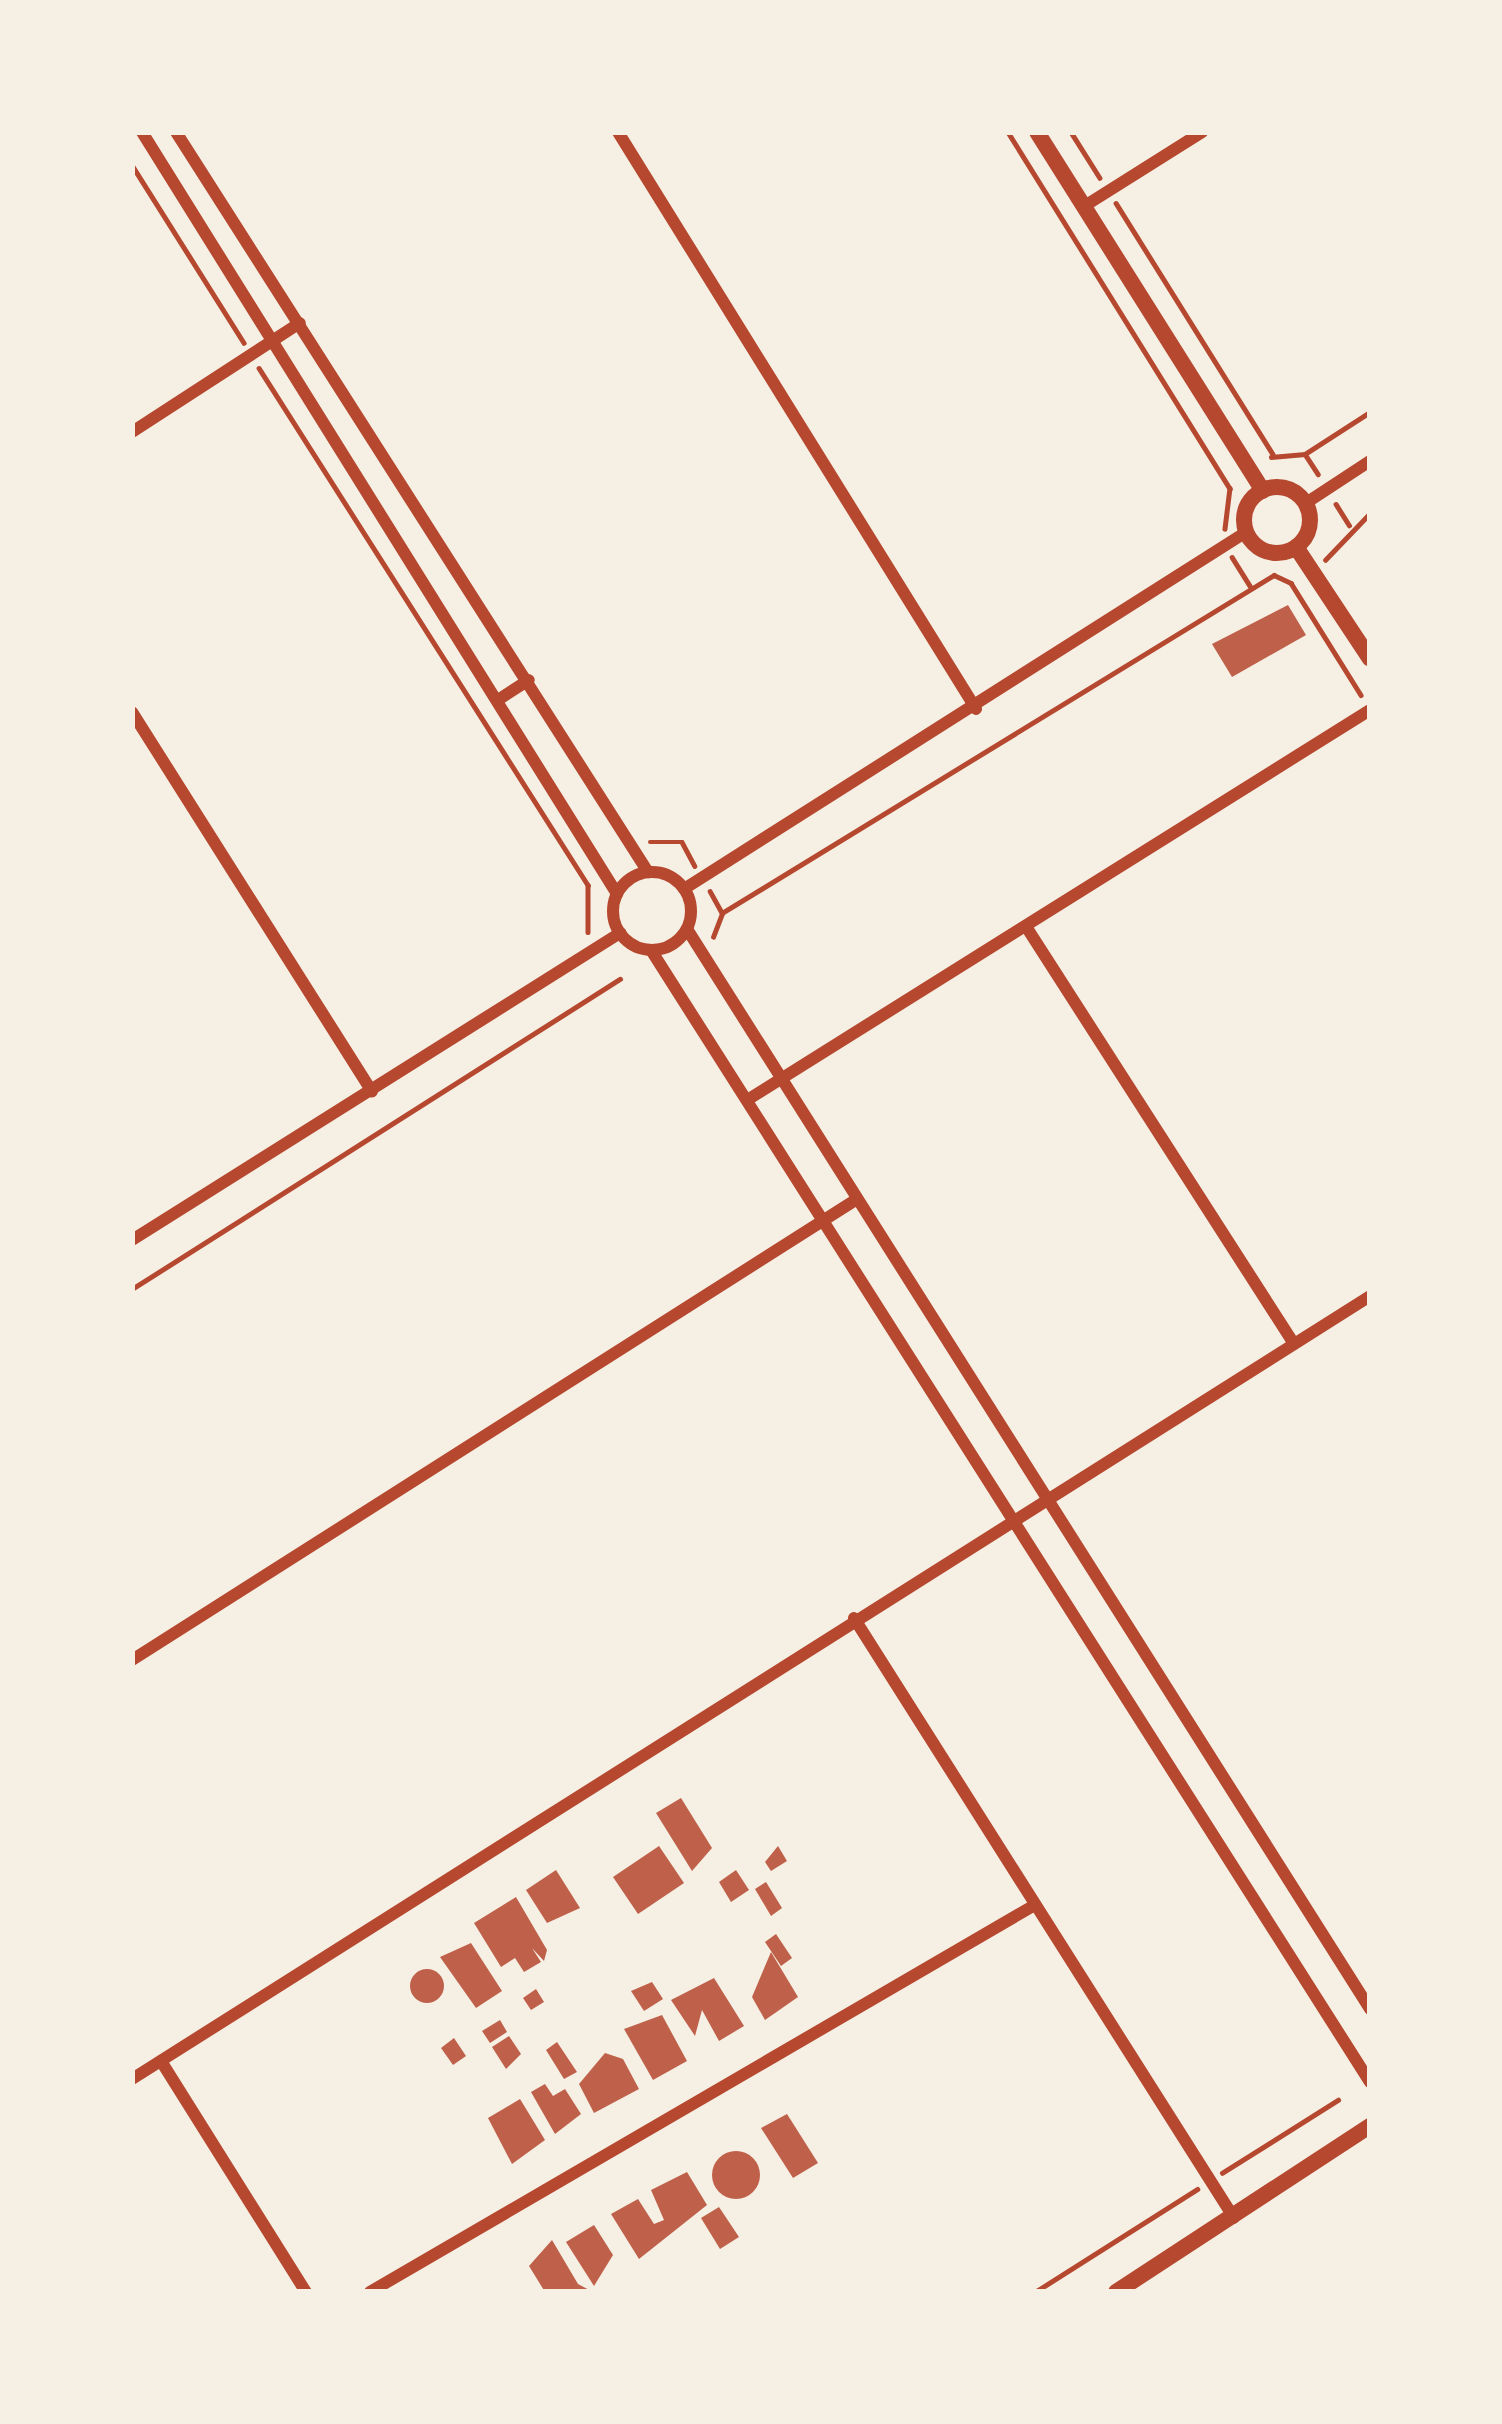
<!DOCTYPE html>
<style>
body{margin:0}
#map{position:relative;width:1502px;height:2424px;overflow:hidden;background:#f6efe4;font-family:Signika,sans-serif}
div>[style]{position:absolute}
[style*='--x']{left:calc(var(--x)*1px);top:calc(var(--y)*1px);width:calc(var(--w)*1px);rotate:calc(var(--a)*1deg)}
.building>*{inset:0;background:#bf614a}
.round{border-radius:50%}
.path>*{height:4.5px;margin:-2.25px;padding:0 2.25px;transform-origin:2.25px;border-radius:2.25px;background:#b5482f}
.minor>*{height:12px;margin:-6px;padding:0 6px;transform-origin:6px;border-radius:6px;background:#b5482f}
.minor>.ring{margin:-6px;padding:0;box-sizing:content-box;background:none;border:12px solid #b5482f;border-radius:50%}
.tertiary>*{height:16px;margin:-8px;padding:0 8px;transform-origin:8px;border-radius:8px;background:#b5482f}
.tertiary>.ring{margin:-8px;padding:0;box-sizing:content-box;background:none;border:16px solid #b5482f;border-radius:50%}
span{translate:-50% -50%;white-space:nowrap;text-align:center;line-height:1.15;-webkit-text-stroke:10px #f6efe4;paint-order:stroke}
.frame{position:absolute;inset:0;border:135px solid #f6efe4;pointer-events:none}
</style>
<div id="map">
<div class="building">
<i style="clip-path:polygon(1288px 605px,1306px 635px,1232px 677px,1212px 644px)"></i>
<i style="clip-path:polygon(681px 1798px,712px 1848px,692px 1871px,656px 1813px)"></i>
<i style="clip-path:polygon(659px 1846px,684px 1883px,638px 1914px,613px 1877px)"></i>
<i style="clip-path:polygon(778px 1846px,787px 1861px,771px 1871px,765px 1862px)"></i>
<i style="clip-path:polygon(556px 1870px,580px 1908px,547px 1923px,526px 1890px)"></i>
<i style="clip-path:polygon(736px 1870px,749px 1890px,731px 1902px,719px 1882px)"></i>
<i style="clip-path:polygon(766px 1882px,782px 1908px,771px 1916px,755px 1889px)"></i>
<i style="clip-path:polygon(516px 1897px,547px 1950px,544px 1961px,532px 1948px,541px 1962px,524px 1972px,515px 1958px,501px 1967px,474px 1923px)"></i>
<i style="clip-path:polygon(776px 1934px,792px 1958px,781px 1966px,765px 1942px)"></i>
<i style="clip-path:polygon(471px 1943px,502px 1991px,476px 2008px,440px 1957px)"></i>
<i style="clip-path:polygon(771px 1952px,798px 1997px,765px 2020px,752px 1997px)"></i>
<i class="round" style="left:410px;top:1969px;width:34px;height:34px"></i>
<i style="clip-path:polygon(714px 1978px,744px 2026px,719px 2041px,702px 2010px,695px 2036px,671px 2000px)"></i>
<i style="clip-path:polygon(652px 1982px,663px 1999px,644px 2011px,631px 1991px)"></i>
<i style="clip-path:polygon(536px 1989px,544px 2002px,531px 2010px,523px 1998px)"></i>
<i style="clip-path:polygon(662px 2015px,687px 2061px,653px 2080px,624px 2029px)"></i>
<i style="clip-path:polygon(500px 2020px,507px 2032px,490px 2043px,482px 2031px)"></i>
<i style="clip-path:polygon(509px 2036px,521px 2054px,506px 2069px,492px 2047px)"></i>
<i style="clip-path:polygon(454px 2038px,466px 2056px,453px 2065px,441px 2048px)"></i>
<i style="clip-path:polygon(557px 2042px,577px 2072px,564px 2079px,546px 2050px)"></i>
<i style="clip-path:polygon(605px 2053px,623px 2059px,639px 2089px,594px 2113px,579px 2084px)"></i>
<i style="clip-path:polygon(545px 2084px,553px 2096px,565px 2089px,581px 2114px,555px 2134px,531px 2092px)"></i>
<i style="clip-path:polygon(520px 2099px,545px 2140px,512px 2164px,488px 2118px)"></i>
<i style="clip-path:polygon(787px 2114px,818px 2163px,793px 2178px,761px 2128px)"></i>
<i class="round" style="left:712px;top:2151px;width:48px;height:48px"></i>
<i style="clip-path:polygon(687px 2172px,707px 2205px,639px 2259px,611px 2214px,638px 2199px,654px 2224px,664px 2220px,651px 2190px)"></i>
<i style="clip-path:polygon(719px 2207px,739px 2237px,720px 2249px,701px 2218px)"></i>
<i style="clip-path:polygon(594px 2225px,613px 2255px,594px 2286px,566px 2242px)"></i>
<i style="clip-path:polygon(552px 2240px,578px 2284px,593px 2292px,545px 2292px,529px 2266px)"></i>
</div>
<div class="path">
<i style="--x:1008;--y:132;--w:420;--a:58.1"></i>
<i style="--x:1230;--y:488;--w:41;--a:97"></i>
<i style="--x:1071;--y:132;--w:54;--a:57.8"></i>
<i style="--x:132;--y:165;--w:210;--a:57.8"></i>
<i style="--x:1116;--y:203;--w:296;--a:58"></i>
<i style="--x:259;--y:368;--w:613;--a:57.53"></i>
<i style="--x:588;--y:885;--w:47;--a:90"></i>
<i style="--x:1305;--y:454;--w:24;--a:57"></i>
<i style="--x:1271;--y:457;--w:34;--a:-5"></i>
<i style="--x:1305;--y:454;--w:77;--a:-32.9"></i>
<i style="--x:1336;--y:504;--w:25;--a:58"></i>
<i style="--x:1232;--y:557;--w:36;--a:58"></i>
<i style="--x:1325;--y:560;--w:65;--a:-46.2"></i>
<i style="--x:650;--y:842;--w:32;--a:0"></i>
<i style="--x:682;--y:842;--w:27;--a:62"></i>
<i style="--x:710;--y:891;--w:25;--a:61"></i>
<i style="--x:713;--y:937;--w:26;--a:-69"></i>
<i style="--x:722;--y:913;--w:647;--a:-31.48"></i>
<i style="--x:1274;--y:575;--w:19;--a:25"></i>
<i style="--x:1291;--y:583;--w:132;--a:58"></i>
<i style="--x:132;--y:1289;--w:578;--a:-32.43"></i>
<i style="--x:1222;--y:2173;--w:137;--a:-32.2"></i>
<i style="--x:1035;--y:2292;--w:192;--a:-32.4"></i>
</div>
<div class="minor">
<i style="--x:142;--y:132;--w:898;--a:58.06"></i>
<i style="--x:176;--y:132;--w:878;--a:57.47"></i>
<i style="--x:618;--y:132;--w:679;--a:58.18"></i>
<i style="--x:1083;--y:207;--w:141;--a:-32.2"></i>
<i style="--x:132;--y:432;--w:200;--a:-33"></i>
<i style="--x:1306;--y:503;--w:77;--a:-33.3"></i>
<i style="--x:501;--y:698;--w:33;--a:-33"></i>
<i style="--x:132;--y:712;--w:449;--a:57.7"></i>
<i class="ring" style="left:613px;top:872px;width:66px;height:66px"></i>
<i style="--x:684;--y:889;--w:666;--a:-32.42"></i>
<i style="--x:1027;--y:928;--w:492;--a:57.3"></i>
<i style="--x:687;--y:929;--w:1278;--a:57.69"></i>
<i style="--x:651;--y:950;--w:1341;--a:57.58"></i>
<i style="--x:752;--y:1097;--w:729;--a:-32.06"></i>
<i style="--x:132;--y:1240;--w:577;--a:-32.17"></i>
<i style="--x:854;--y:1618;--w:710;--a:57.65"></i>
<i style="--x:132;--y:1660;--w:859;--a:-32.45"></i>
<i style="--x:161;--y:2061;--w:273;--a:57.9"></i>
<i style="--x:132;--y:2079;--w:1465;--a:-32.31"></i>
<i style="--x:370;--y:2292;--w:767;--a:-30.21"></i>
</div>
<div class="tertiary">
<i style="--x:1037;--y:132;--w:424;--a:57.8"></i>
<i class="ring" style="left:1244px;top:487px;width:50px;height:50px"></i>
<i style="--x:1296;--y:547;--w:134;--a:56.5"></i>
<i style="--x:1116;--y:2292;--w:303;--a:-33.2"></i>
</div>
<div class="frame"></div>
</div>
